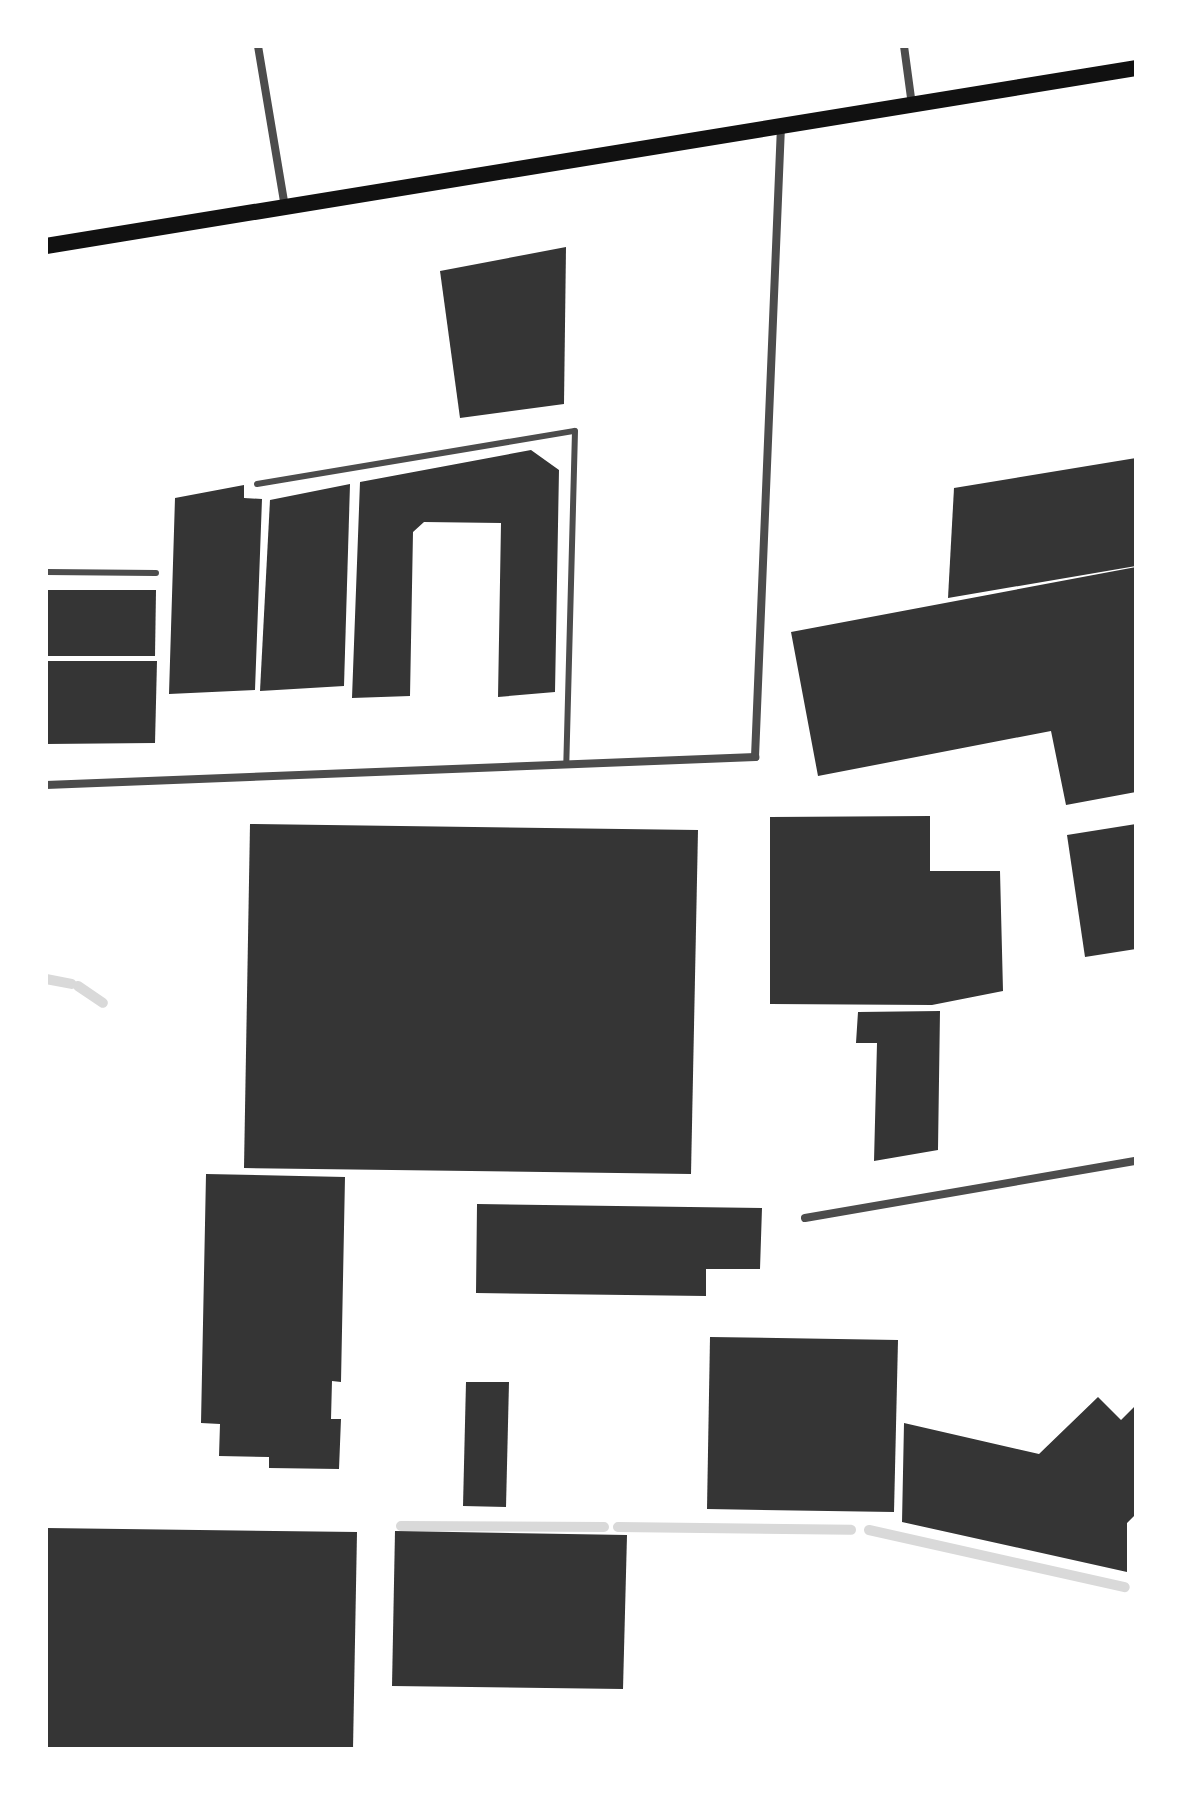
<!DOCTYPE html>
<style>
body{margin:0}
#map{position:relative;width:1182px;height:1795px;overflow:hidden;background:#fff;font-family:Overpass,sans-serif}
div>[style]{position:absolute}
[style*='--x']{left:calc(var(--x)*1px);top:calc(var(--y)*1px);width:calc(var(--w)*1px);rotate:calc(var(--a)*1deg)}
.stream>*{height:10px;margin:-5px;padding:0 5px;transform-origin:5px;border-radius:5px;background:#d9d9d9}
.building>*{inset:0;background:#353535}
.service>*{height:6px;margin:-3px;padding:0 3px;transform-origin:3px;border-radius:3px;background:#4c4c4c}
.minor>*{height:8px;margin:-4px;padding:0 4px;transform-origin:4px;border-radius:4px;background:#4c4c4c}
.secondary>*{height:16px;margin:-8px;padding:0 8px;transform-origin:8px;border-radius:8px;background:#111}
span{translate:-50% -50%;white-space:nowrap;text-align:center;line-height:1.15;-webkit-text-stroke:7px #fff;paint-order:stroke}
.frame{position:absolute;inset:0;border:48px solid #fff;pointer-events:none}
</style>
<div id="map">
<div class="stream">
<i style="--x:46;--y:979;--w:26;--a:11"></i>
<i style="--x:78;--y:986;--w:30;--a:34"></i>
<i style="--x:401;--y:1526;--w:203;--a:0.3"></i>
<i style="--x:618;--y:1527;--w:233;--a:0.7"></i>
<i style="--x:869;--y:1530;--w:262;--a:12.6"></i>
</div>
<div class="building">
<i style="clip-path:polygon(566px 247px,564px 404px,460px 418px,440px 271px)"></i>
<i style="clip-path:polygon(531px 450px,559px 470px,555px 692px,498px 697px,501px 523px,424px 522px,413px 532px,410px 696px,352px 698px,360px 482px)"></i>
<i style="clip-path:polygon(1136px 458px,1136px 566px,948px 598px,954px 488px)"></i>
<i style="clip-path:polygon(350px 484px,344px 686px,260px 691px,270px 500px)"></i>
<i style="clip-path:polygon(244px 485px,244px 498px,262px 499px,255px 690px,169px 694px,175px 498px)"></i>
<i style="clip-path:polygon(1136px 567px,1136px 792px,1066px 805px,1051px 731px,818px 776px,791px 632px)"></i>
<i style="clip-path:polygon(46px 590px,156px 590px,155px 656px,46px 656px)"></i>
<i style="clip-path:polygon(46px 661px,157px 661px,155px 743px,46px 744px)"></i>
<i style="clip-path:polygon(930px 816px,930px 871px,1000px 871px,1003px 991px,932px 1005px,770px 1004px,770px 817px)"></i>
<i style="clip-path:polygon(250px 824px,698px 830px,691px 1174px,244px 1168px)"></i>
<i style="clip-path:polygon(1136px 824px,1136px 949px,1085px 957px,1067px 835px)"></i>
<i style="clip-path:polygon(940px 1011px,938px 1150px,874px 1161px,877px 1043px,856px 1043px,858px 1012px)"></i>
<i style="clip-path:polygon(206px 1174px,345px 1177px,341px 1382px,332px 1381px,331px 1419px,341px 1419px,339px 1469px,269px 1468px,269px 1457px,219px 1456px,220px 1424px,201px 1423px)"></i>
<i style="clip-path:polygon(477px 1204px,762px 1208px,760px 1269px,706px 1269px,706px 1296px,476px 1293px)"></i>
<i style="clip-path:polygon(710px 1337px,898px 1340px,894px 1512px,707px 1509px)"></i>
<i style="clip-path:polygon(466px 1382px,509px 1382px,506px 1507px,463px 1506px)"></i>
<i style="clip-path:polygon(1098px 1397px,1121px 1420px,1136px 1405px,1136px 1514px,1127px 1523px,1127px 1572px,902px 1522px,904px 1423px,1039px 1454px)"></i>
<i style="clip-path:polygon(46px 1528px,357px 1532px,353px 1749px,46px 1749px)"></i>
<i style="clip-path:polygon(395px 1531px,627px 1535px,623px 1689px,392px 1686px)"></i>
</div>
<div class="service">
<i style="--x:257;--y:484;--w:322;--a:-9.5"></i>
<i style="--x:575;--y:431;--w:334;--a:91.5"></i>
<i style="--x:46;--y:572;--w:110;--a:0.5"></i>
</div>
<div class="minor">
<i style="--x:258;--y:46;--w:163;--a:80.5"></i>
<i style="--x:904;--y:46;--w:60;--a:82.3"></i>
<i style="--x:46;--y:785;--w:710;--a:-2.26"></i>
<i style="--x:755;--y:757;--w:631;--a:-87.64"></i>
<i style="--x:805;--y:1218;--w:336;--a:-9.8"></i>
</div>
<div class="secondary">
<i style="--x:46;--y:246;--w:1104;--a:-9.27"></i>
</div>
<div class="frame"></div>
</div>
